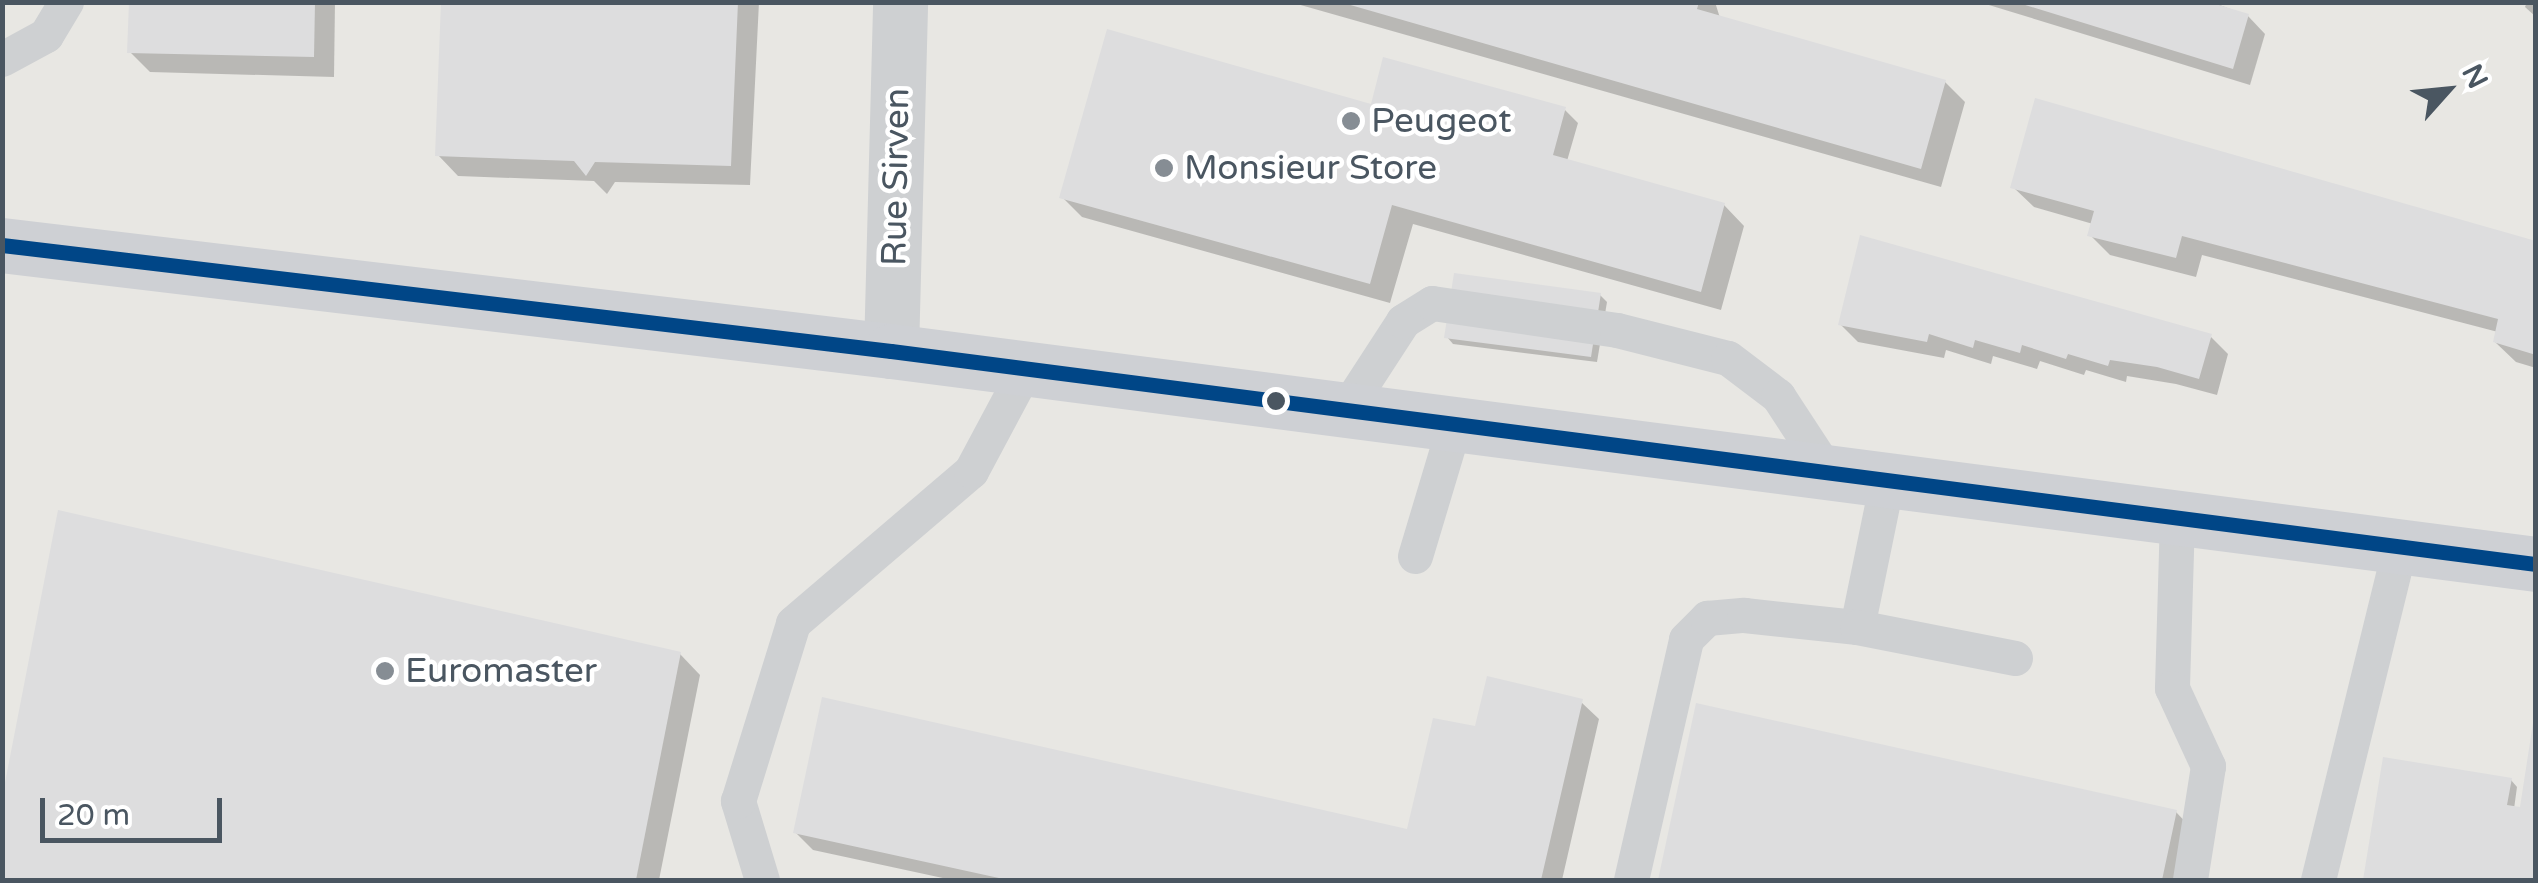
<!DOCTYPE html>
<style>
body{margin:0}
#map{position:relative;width:2538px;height:883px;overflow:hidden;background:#f4f4f4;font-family:"Varela Round",sans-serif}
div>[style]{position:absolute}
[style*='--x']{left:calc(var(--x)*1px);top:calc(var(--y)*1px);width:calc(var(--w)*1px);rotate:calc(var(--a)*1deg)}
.commercial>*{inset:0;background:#e8e7e3}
.shadow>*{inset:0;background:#0003}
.building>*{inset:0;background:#ddddde}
.lane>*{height:35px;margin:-17.5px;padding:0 17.5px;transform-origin:17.5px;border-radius:17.5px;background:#ced0d2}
.street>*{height:55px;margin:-27.5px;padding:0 27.5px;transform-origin:27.5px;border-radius:27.5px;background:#ced0d2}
.secondary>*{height:55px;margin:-27.5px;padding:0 27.5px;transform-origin:27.5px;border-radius:27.5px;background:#ced0d4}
.bus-1>*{height:15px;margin:-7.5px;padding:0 7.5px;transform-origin:7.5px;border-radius:7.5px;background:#004687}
.dots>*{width:28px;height:28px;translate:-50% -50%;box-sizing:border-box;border:5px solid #fff;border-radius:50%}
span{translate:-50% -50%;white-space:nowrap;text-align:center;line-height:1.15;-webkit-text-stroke:9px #fff;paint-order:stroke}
.poi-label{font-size:35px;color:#4a5661}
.left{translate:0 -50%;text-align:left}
.street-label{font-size:35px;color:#4a5661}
.frame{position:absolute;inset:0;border:5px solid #4a5661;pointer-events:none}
.north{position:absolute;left:2398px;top:40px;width:100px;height:100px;-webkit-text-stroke:8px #fff;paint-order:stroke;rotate:63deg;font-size:28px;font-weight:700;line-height:40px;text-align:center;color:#4a5661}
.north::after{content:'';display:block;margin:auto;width:35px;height:45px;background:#4a5661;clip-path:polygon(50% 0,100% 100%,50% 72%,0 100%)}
.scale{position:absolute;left:40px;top:798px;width:182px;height:45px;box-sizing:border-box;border:5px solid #4a5661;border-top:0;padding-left:12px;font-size:30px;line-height:35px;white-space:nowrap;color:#4a5661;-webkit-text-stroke:8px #fff;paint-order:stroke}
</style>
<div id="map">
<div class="commercial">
<i style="clip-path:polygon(3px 3px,2535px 3px,2535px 880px,3px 880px)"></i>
</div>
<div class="shadow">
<i style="clip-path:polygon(131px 2px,335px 2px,334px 77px,150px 72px,130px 52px)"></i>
<i style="clip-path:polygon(444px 2px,759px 2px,750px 185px,615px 182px,607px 194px,594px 181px,458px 176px,438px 155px)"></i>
<i style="clip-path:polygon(1290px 2px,1715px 2px,1720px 18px,1945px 82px,1965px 102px,1941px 187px)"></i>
<i style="clip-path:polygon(1979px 2px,2212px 2px,2248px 16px,2265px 34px,2250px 85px)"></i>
<i style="clip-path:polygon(2527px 2px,2536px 2px,2536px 17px,2525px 7px)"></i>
<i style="clip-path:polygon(1373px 106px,1565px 110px,1578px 123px,1567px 161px,1724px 205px,1744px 226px,1721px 310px,1413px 224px,1390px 303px,1082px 217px,1062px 197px)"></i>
<i style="clip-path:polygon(2013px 187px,2536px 244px,2536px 368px,2516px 362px,2495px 342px,2498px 332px,2202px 255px,2196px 277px,2110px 255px,2090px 235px,2093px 224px,2034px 207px)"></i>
<i style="clip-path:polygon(1600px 295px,1607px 302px,1597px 362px,1453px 344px,1447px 337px)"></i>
<i style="clip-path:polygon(1841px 325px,2210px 336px,2228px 354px,2217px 395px,2176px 384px,2127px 376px,2126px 382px,2086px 370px,2084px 375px,2040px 361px,2037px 369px,1993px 356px,1991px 364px,1946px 350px,1944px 358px,1858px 342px)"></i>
<i style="clip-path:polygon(680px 654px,700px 675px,659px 880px,2px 880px,2px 811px)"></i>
<i style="clip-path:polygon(1581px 702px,1599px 719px,1562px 880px,952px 880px,813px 850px,795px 832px,1409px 832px,1477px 729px)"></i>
<i style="clip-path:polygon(1698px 706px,2176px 812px,2193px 830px,2183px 880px,1660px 880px)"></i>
<i style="clip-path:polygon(2536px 726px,2536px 880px,2366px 880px,2385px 760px,2511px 780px,2517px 787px,2514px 809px,2522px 810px)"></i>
</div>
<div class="building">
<i style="clip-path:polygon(129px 2px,315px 2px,314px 57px,127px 53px)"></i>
<i style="clip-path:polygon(441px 2px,738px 2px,731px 166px,595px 162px,586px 176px,574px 161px,435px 156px)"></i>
<i style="clip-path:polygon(1340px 2px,1699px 2px,1697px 9px,1946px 80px,1921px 169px)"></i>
<i style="clip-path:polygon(2209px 2px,2249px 14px,2233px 69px,2022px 4px)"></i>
<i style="clip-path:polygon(1107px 29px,1371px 104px,1383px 57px,1566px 107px,1553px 155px,1725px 203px,1701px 292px,1392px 205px,1370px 284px,1059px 198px)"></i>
<i style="clip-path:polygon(2035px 98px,2536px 241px,2536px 355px,2493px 342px,2498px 319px,2182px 236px,2176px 258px,2087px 236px,2094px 211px,2010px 188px)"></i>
<i style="clip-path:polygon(1860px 235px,2212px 334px,2199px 379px,2157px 367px,2110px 360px,2108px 366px,2068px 354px,2066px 359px,2022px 345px,2020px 353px,1975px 340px,1973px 348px,1929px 334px,1927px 342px,1838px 325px)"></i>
<i style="clip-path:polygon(1454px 273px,1601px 293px,1591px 357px,1444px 338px)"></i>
<i style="clip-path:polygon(58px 510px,681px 652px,636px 880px,2px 880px,2px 798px)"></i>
<i style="clip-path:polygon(1487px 676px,1583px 699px,1541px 880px,1008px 880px,793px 833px,822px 697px,1407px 829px,1433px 718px,1475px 726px)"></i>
<i style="clip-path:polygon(1696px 703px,2177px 810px,2162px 880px,1658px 880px)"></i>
<i style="clip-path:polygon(2533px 723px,2536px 880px,2363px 880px,2383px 757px,2512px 778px,2507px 805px,2520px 807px)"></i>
</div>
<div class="lane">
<i style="--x:2;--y:59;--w:50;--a:-28.6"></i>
<i style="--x:46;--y:35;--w:39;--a:-59"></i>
<i style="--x:1344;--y:412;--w:108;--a:-57"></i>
<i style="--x:1403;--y:321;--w:34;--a:-32"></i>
<i style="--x:1432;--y:303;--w:187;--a:8.3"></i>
<i style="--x:1617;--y:330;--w:114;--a:14.2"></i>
<i style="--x:1728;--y:358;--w:63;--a:37.2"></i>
<i style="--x:1778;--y:396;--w:93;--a:56.8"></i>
<i style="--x:2177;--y:518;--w:170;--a:91.7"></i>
<i style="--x:2172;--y:688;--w:86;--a:65.2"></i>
<i style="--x:2208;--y:766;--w:115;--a:99"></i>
<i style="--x:1415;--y:556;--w:136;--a:-73.3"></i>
<i style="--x:1857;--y:627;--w:149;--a:-78.4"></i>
<i style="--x:762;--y:880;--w:83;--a:-106.9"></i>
<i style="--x:738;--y:801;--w:186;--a:-72.8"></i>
<i style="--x:793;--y:623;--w:234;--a:-40.5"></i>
<i style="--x:971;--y:471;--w:115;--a:-61.9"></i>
<i style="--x:1631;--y:880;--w:247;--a:-77.1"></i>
<i style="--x:1686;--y:639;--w:30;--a:-45"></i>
<i style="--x:1707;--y:618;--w:37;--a:-5"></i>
<i style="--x:1744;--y:615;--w:114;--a:6.1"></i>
<i style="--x:1857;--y:627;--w:161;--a:11.1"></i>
<i style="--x:2318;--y:880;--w:343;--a:-76.2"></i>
</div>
<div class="street">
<i style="--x:891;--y:351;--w:349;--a:-88.5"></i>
</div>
<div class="secondary">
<i style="--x:2;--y:245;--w:895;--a:6.8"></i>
<i style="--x:891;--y:351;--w:1659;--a:7.38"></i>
</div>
<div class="bus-1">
<i style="--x:2;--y:245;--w:895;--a:6.8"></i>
<i style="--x:891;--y:351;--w:1659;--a:7.38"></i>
</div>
<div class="dots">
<i style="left:1351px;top:121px;background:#868d94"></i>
<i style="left:1164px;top:168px;background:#868d94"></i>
<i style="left:1276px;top:401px;background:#4a5661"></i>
<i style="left:385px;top:671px;background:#868d94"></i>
</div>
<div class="poi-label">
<span class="left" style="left:1371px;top:121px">Peugeot</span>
<span class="left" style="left:1184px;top:168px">Monsieur Store</span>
<span class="left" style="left:405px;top:671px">Euromaster</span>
</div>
<div class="street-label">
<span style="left:896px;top:177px;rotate:-89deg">Rue Sirven</span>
</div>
<div class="frame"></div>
<div class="north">N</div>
<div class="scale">20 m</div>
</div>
